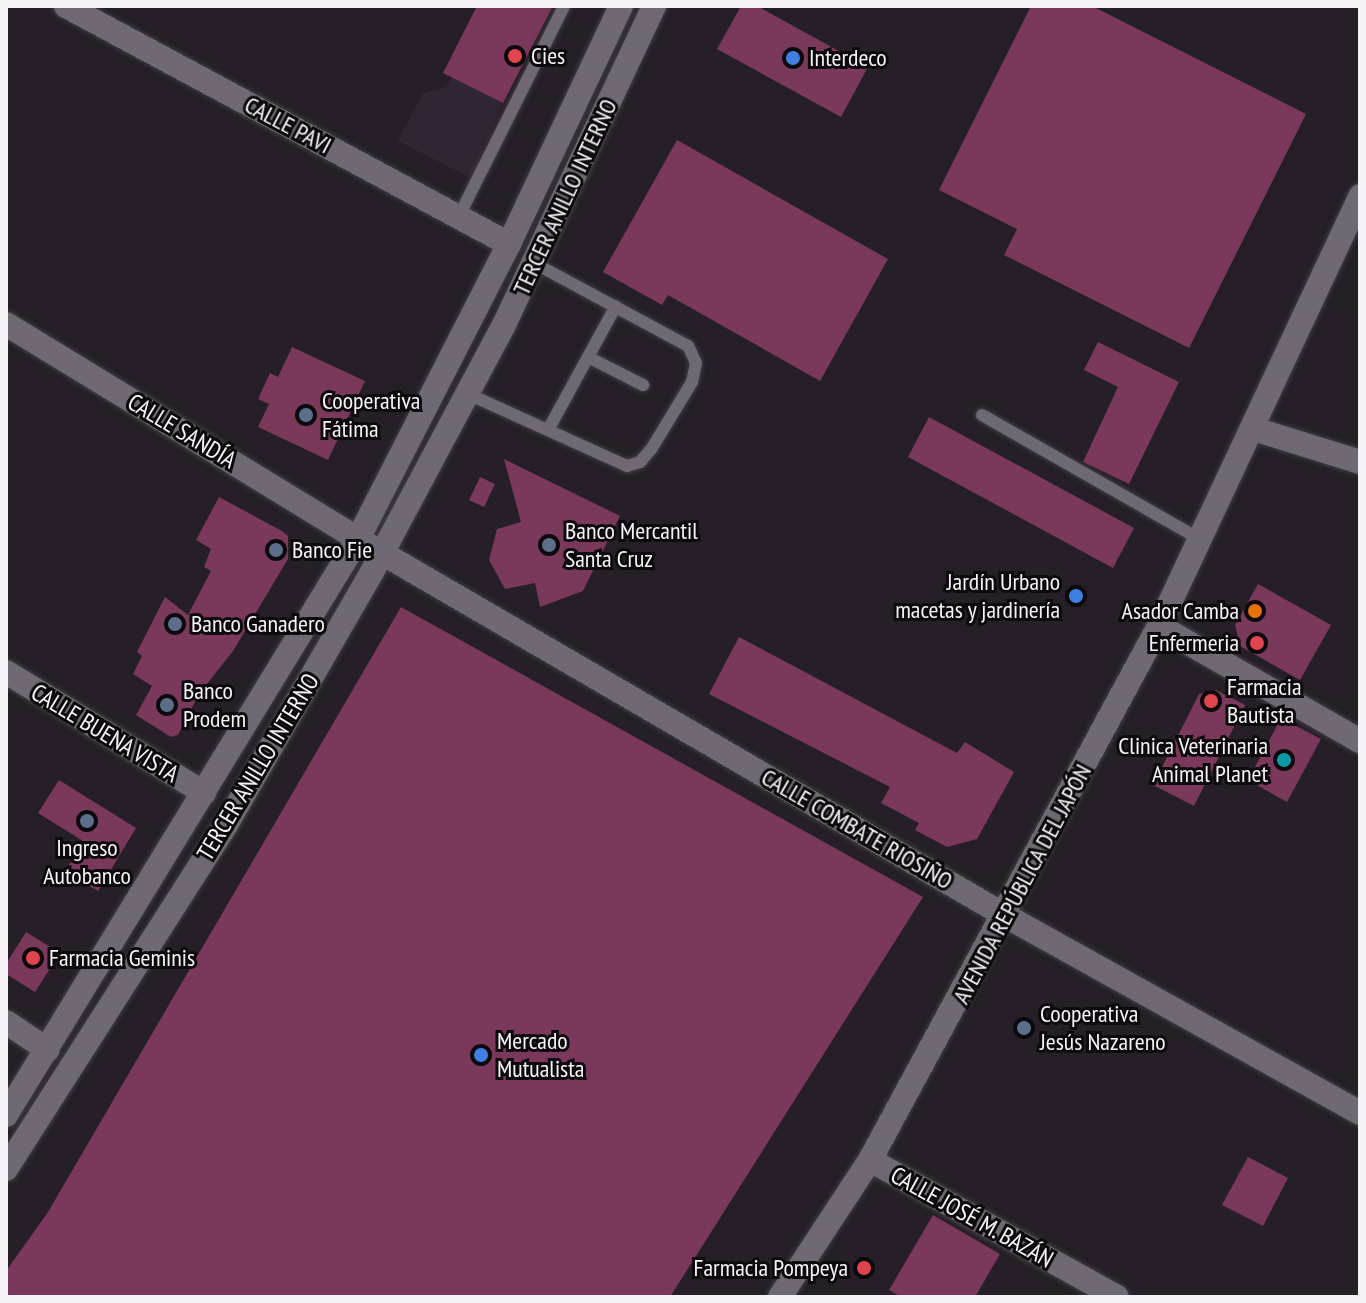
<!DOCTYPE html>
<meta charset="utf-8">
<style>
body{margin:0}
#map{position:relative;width:1366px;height:1303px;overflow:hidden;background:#261f27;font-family:"PT Sans Narrow",sans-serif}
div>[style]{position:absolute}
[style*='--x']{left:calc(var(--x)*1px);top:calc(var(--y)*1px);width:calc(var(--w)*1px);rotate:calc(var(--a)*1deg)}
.built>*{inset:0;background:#302532}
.building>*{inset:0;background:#7a385b}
.roads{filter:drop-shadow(0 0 2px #423c43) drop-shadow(0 0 2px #423c43)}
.service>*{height:12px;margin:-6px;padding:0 6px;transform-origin:6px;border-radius:6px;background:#706872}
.minor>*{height:24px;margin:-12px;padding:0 12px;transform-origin:12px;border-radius:12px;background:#706872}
.tertiary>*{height:24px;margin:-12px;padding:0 12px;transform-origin:12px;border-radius:12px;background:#706872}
.secondary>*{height:24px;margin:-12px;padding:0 12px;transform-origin:12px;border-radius:12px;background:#706872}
.dots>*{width:22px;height:22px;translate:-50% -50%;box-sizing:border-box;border:4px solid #0d0a0e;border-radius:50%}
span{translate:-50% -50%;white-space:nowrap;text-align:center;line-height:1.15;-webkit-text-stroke:6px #0d0a0e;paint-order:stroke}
.poi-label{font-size:24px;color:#f7f3f8}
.left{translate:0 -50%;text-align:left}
.right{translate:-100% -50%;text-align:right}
.street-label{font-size:24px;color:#f7f3f8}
.frame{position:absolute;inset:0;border:8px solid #f7f3f8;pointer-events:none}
</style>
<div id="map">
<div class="built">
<i style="clip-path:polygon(452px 77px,503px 103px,471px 178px,398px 141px,423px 93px,446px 87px)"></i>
</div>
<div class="building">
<i style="clip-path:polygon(477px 6px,553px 6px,503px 103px,443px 73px)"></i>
<i style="clip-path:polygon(741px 6px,757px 6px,868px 67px,841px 117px,717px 49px)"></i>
<i style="clip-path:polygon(1031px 6px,1092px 6px,1306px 114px,1189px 348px,1004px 255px,1017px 229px,939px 190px)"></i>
<i style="clip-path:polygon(677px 140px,888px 259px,820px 381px,668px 295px,662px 305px,603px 272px)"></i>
<i style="clip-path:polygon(1098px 342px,1179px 382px,1129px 484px,1083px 462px,1118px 387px,1084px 370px)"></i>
<i style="clip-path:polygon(292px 347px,365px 381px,328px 460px,258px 427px,269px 404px,258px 399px,270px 373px,278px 377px)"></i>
<i style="clip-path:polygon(929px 417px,1134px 528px,1113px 568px,908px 457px)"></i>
<i style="clip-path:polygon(504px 459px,620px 516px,583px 591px,540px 607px,535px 583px,505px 589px,489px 560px,497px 529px,521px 522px)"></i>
<i style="clip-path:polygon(480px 477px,495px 484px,484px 507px,469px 500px)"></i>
<i style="clip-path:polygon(219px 497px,282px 531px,288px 536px,288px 559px,233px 651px,199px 694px,178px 735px,171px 737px,136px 715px,152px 686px,133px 674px,142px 656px,137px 652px,165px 597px,188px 615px,211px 571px,204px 567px,211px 549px,196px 540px)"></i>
<i style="clip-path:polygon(1258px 584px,1331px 625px,1300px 680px,1240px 646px,1235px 625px)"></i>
<i style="clip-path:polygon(401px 607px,923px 897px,670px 1297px,6px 1297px,6px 1271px,48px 1212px)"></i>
<i style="clip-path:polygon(739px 637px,957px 753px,965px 742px,1014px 772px,977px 839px,947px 847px,915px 830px,919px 823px,881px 803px,890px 787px,709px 694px)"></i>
<i style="clip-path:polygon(1216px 690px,1245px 705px,1194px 806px,1153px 785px,1199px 694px)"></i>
<i style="clip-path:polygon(1281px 718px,1321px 739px,1287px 802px,1248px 780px)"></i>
<i style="clip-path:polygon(59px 780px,136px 828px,98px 891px,65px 872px,83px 841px,38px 813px)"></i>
<i style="clip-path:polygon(26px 932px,60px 953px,35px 992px,6px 974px,6px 964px)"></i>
<i style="clip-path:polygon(1248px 1157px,1288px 1178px,1263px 1226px,1222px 1205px)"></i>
<i style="clip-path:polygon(933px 1215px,1000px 1254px,975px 1297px,901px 1297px,889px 1290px)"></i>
</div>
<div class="roads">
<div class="service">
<i style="--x:459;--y:216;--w:235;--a:-63.4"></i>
<i style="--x:588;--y:357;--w:62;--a:27"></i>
<i style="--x:466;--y:393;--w:177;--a:24.4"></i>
<i style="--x:627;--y:466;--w:14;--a:-17"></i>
<i style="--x:640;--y:462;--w:18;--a:-49"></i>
<i style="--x:652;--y:448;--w:77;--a:-58.8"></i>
<i style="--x:692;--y:382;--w:19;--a:-78"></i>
<i style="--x:696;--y:363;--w:19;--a:-115"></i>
<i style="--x:688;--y:346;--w:175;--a:-151.7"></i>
<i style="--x:982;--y:415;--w:252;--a:29.7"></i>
<i style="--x:548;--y:430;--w:141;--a:-61.3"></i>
</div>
<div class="minor">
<i style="--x:66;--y:6;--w:503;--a:28.25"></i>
<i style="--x:6;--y:324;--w:412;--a:31.4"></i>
<i style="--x:358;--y:539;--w:750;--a:30.19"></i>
<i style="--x:1006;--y:916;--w:405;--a:29.1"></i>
<i style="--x:1254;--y:429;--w:111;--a:17.3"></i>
<i style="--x:1159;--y:626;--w:232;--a:29.8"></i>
<i style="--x:6;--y:672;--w:232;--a:31.4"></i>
<i style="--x:6;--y:1022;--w:50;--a:33.7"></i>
<i style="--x:870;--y:1160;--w:282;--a:29"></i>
</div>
<div class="tertiary">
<i style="--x:780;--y:1297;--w:164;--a:-56.7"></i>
<i style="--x:870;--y:1160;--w:607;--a:-61.58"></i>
<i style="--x:1159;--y:626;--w:475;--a:-64.9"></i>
</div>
<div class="secondary">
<i style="--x:6;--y:1115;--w:675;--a:-58.57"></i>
<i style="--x:358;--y:539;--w:331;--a:-62.9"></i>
<i style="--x:509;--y:244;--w:263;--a:-64.8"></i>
<i style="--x:6;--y:1169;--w:408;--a:-57.4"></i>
<i style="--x:226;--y:825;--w:292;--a:-60"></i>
<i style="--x:372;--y:572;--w:278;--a:-61.9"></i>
<i style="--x:503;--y:327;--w:355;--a:-64.8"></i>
</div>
</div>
<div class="dots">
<i style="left:515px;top:56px;background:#e0444e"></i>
<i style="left:793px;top:58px;background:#3f7fe0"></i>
<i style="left:306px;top:415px;background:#5c6f8a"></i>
<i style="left:549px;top:545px;background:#5c6f8a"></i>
<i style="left:276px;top:550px;background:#5c6f8a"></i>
<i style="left:1076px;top:596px;background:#3f7fe0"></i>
<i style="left:1255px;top:611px;background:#e8710a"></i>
<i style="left:175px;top:624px;background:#5c6f8a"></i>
<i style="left:1257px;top:643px;background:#e0444e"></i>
<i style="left:1211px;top:701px;background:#e0444e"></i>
<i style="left:167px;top:705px;background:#5c6f8a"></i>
<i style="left:1284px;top:760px;background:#0f9aa8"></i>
<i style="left:87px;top:821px;background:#5c6f8a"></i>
<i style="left:33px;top:958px;background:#e0444e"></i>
<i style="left:1024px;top:1028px;background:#5c6f8a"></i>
<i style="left:481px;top:1055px;background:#3f7fe0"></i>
<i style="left:864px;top:1268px;background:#e0444e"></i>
</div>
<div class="poi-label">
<span class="left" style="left:531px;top:56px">Cies</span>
<span class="left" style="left:809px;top:58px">Interdeco</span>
<span class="left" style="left:322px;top:415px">Cooperativa<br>Fátima</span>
<span class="left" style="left:565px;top:545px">Banco Mercantil<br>Santa Cruz</span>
<span class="left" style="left:292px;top:550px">Banco Fie</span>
<span class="right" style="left:1060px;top:596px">Jardín Urbano<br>macetas y jardinería</span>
<span class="right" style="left:1239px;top:611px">Asador Camba</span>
<span class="left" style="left:191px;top:624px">Banco Ganadero</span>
<span class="right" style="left:1239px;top:643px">Enfermeria</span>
<span class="left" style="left:1227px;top:701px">Farmacia<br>Bautista</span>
<span class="left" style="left:183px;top:705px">Banco<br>Prodem</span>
<span class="right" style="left:1268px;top:760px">Clinica Veterinaria<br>Animal Planet</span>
<span style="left:87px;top:862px">Ingreso<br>Autobanco</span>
<span class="left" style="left:49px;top:958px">Farmacia Geminis</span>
<span class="left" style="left:1040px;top:1028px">Cooperativa<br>Jesús Nazareno</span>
<span class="left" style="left:497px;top:1055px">Mercado<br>Mutualista</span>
<span class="right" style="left:848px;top:1268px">Farmacia Pompeya</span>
</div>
<div class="street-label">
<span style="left:288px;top:125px;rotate:28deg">CALLE PAVI</span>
<span style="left:565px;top:197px;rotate:-65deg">TERCER ANILLO INTERNO</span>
<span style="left:182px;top:431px;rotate:31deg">CALLE SANDÍA</span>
<span style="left:105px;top:733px;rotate:31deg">CALLE BUENA VISTA</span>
<span style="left:258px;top:767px;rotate:-59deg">TERCER ANILLO INTERNO</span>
<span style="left:857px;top:829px;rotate:30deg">CALLE COMBATE RIOSIÑO</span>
<span style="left:1022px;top:884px;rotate:-62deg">AVENIDA REPÚBLICA DEL JAPÓN</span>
<span style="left:972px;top:1217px;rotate:29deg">CALLE JOSÉ M. BAZÁN</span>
</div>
<div class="frame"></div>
</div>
